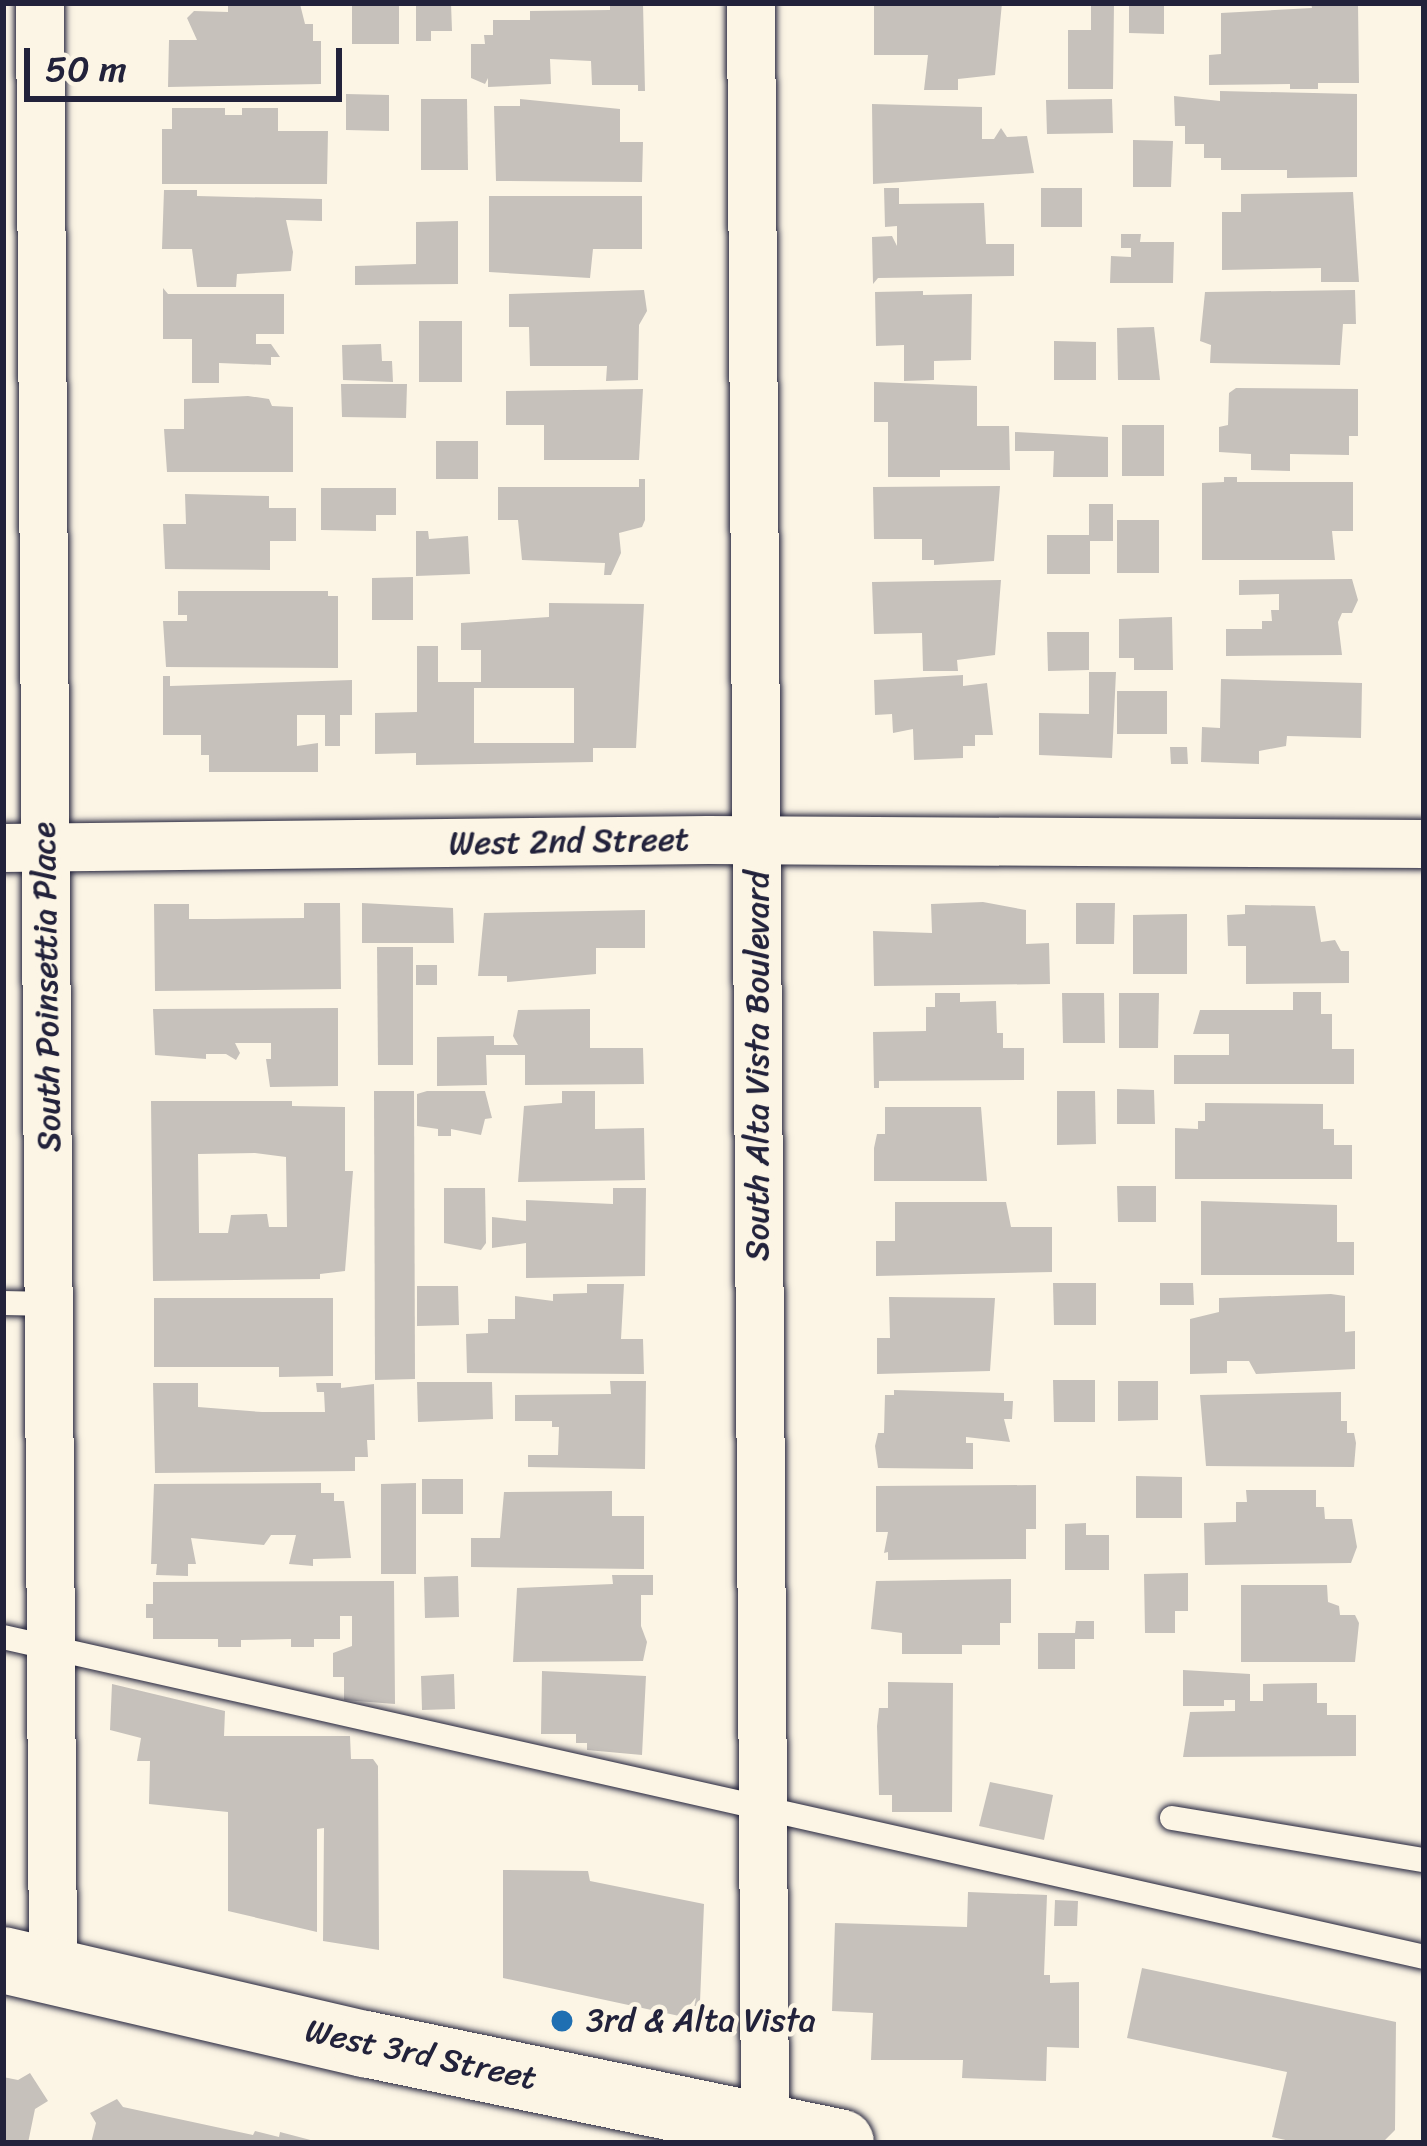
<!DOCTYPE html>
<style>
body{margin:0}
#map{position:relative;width:1427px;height:2146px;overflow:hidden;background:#fcf5e5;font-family:Sriracha,sans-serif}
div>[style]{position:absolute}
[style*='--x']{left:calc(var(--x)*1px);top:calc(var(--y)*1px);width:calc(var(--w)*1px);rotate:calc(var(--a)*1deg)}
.building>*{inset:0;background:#c6c1bb}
.roads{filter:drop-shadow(0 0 3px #22223b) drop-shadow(0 0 3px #22223b)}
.service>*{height:24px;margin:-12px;padding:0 12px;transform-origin:12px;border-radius:12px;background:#fcf5e5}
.minor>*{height:48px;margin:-24px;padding:0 24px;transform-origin:24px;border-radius:24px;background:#fcf5e5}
.secondary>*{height:66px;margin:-33px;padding:0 33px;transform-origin:33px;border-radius:33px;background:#fcf5e5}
.dots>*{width:33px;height:33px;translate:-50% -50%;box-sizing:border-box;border:6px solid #fcf5e5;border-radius:50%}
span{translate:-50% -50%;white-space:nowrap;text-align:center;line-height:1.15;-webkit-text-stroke:9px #fcf5e5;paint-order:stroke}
.street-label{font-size:33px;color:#22223b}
.poi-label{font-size:33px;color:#22223b}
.left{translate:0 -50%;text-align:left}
.frame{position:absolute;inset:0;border:6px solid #22223b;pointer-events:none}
.scale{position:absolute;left:24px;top:48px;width:318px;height:54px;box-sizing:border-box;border:6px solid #22223b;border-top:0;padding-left:15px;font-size:36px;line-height:42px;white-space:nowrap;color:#22223b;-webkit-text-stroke:9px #fcf5e5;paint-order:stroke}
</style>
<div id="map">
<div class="building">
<i style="clip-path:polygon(352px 3px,399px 3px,399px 44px,352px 44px)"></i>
<i style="clip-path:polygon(416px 3px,451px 3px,452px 31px,431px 31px,431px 41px,416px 41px)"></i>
<i style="clip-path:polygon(610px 3px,643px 3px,645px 91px,638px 91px,638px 85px,592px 85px,591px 61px,550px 59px,551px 84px,488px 87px,488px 78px,485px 84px,471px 78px,471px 44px,485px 44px,484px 35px,493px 35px,493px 20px,530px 20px,530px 11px,610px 10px)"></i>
<i style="clip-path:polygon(874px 3px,1002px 3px,995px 75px,958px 79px,958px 90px,924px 90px,928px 55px,874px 55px)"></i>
<i style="clip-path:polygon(1091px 3px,1114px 3px,1113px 89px,1068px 89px,1068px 30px,1091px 30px)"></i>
<i style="clip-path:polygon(1129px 3px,1164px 3px,1164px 34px,1129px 33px)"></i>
<i style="clip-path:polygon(1311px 3px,1358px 3px,1359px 83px,1318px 83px,1318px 89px,1290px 89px,1290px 84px,1209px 85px,1209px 55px,1221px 54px,1221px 13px,1312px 8px)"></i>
<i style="clip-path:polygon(228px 4px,300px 4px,305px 24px,313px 24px,313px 41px,321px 41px,321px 84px,168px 87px,169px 40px,197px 40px,187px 18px,194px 11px,228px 12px)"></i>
<i style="clip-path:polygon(1220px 91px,1357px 94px,1357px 177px,1287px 178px,1287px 170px,1221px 170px,1221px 158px,1204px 158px,1204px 144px,1185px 144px,1185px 126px,1175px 126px,1174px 96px,1220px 101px)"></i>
<i style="clip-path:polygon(346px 94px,389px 95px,389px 131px,346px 130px)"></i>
<i style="clip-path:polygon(421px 99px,467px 99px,468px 170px,421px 170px)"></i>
<i style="clip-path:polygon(520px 99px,620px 109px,620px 142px,643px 142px,642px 182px,496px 181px,494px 106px,520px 106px)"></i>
<i style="clip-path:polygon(1112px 99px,1113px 133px,1047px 134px,1046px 100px)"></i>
<i style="clip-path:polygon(872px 104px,982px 107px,982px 139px,994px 139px,1001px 128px,1007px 137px,1027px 136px,1034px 173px,873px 184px)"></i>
<i style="clip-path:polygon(172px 108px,225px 108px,225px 115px,242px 115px,242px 108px,278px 108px,278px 131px,328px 131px,327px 184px,162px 184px,162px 129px,172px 129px)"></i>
<i style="clip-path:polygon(1133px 140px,1173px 141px,1171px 187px,1133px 187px)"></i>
<i style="clip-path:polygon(884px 188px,899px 188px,899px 204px,984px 203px,986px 244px,1014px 244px,1014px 276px,878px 278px,873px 284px,872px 237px,892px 236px,897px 246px,897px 226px,885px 227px)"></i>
<i style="clip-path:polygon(1041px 188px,1082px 188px,1082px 227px,1041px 227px)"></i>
<i style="clip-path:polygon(164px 190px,197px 190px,197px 196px,322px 199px,322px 221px,286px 220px,293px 252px,291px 271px,237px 274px,236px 287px,197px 287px,192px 249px,162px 249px)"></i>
<i style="clip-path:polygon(1353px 192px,1359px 282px,1321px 282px,1321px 268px,1222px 270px,1222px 212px,1241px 212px,1241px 194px)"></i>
<i style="clip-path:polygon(489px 196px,642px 196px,642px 249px,593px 249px,590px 278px,489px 272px)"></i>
<i style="clip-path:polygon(458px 221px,458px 284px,355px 285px,355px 266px,416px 264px,416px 222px)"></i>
<i style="clip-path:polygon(1121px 234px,1141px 234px,1140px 242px,1174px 242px,1173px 283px,1110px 283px,1111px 256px,1131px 257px,1131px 248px,1121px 248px)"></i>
<i style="clip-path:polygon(163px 288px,168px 294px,284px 294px,284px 334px,256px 334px,256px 344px,271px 344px,280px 357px,271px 357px,271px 365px,219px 363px,219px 383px,192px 383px,192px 339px,163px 339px)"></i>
<i style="clip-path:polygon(644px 290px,647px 311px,639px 325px,638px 380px,606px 381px,607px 366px,530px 366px,529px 327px,509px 327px,509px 294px)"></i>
<i style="clip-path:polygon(1355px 290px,1356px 324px,1343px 324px,1340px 365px,1210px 363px,1211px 345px,1200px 341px,1205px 292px)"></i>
<i style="clip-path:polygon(923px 291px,923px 295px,972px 294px,971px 360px,934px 361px,934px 380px,904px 381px,904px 345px,876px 346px,875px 292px)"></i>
<i style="clip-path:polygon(419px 321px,462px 321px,462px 382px,419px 382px)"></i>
<i style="clip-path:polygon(1154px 327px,1160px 380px,1118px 380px,1117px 328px)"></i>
<i style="clip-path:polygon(1054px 341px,1096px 342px,1096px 380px,1054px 380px)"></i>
<i style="clip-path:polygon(381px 344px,382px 361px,392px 361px,393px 382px,343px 380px,342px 345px)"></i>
<i style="clip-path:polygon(874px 382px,977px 386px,977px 426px,1009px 426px,1010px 470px,940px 470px,940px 477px,888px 477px,888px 422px,874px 422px)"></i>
<i style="clip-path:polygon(341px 384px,407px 384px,406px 418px,342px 417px)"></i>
<i style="clip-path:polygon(1236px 388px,1358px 389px,1358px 436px,1349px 436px,1349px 455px,1290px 454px,1290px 471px,1251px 470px,1251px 454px,1219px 452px,1219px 427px,1228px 425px,1229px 393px)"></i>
<i style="clip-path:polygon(643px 389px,639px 460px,544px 460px,544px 425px,506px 425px,506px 391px)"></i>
<i style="clip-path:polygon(248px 396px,269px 399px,272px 406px,293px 407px,293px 472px,167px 472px,164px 429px,184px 429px,184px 399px)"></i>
<i style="clip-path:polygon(1122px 425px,1164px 425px,1164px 476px,1122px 476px)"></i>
<i style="clip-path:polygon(1015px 432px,1108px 437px,1108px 477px,1053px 477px,1054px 451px,1015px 451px)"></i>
<i style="clip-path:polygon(436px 441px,478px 441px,478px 479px,436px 479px)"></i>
<i style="clip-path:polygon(1224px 477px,1237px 477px,1237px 482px,1353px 482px,1353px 531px,1332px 531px,1335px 560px,1202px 560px,1202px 483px,1224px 482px)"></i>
<i style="clip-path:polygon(639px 479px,645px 479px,645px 520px,642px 527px,619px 533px,621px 553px,611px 575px,604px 575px,605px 563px,522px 560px,518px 520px,498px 520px,498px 487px,639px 487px)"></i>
<i style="clip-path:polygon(1000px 486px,994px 561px,934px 565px,934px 560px,922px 560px,922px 539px,874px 539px,873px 487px)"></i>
<i style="clip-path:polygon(321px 488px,396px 488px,396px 515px,376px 515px,376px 531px,321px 530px)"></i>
<i style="clip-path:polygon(185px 494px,269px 496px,269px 508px,296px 508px,296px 541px,270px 541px,270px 570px,165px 569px,163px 524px,186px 524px)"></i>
<i style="clip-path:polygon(1089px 504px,1113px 504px,1113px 541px,1090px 541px,1090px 574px,1047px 574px,1047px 535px,1089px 535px)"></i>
<i style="clip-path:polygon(1117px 520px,1159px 520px,1159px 573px,1117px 573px)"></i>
<i style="clip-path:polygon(416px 531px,428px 531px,429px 539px,468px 536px,470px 574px,416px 576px)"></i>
<i style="clip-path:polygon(413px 577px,413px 620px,372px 620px,372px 578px)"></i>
<i style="clip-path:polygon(1352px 579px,1358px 600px,1352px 613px,1342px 613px,1338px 622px,1342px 655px,1226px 656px,1226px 629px,1262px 629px,1262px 621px,1272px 621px,1271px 610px,1279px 610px,1279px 594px,1239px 595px,1239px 580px)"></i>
<i style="clip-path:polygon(1001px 580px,995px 655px,957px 660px,958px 671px,923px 671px,922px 633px,874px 634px,872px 582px)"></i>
<i style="clip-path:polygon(178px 591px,328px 591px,328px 596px,338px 596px,338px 668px,166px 667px,163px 621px,187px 621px,187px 615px,178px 615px)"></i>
<i style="clip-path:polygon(evenodd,549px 603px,644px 604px,636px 748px,593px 748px,593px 762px,416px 765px,416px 753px,375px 754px,375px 713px,417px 712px,417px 646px,438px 646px,438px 682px,481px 682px,481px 650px,461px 650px,461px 623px,549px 617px,549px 603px,474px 688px,574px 688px,574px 743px,474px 743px,474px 688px)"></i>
<i style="clip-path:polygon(1172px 617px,1173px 670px,1134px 670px,1134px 658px,1119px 658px,1119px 619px)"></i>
<i style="clip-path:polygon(1047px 632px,1089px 632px,1089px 670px,1048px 671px)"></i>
<i style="clip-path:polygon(1089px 672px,1116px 672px,1112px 758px,1039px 755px,1039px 713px,1089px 714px)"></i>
<i style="clip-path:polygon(963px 675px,963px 686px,987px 683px,993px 735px,975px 735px,975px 746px,963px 746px,963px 758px,914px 760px,913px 729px,893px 733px,892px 714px,875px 715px,874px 680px)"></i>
<i style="clip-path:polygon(163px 676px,170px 676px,170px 686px,352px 680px,352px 715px,340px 715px,340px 746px,325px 746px,325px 715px,297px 715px,297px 746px,318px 743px,318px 772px,209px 772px,209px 755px,201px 755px,201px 735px,163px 735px)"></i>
<i style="clip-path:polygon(1221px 679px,1362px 683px,1361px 738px,1287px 736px,1286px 746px,1259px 751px,1259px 764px,1201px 762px,1202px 727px,1220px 728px)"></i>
<i style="clip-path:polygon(1117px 691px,1167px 691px,1167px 734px,1117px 734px)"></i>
<i style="clip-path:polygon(1170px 747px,1187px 747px,1188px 764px,1171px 764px)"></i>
<i style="clip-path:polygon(983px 902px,1026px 910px,1026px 944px,1049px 943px,1050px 984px,874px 986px,873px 931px,932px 933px,931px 904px)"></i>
<i style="clip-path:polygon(304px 903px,340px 903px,341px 989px,155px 991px,154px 904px,189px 904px,189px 919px,216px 919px,304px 918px)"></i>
<i style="clip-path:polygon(362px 903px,453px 908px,454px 943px,362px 943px)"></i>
<i style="clip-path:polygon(1076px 903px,1115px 903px,1114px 944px,1076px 944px)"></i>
<i style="clip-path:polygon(1245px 905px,1315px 906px,1321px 942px,1335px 940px,1341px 951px,1349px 951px,1349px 983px,1246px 984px,1246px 946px,1228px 946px,1227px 915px,1245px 914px)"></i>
<i style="clip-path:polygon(645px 910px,645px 948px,596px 948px,596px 974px,507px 982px,507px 976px,478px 976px,484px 913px)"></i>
<i style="clip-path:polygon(1187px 914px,1187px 974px,1133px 974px,1133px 915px)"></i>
<i style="clip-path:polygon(377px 947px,413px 947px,413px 1065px,378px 1065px)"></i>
<i style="clip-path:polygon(416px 965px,437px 965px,437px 985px,416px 985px)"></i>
<i style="clip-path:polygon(1293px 992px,1321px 992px,1321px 1014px,1332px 1014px,1332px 1049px,1354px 1049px,1354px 1084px,1174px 1084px,1174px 1055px,1229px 1055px,1229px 1034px,1193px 1034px,1200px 1010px,1293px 1010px)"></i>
<i style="clip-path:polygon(935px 993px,960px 993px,960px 1002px,996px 1001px,997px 1033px,1003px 1033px,1003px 1048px,1024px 1048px,1024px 1080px,879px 1081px,879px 1088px,874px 1088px,873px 1032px,926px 1031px,926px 1007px,935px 1007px)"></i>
<i style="clip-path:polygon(1062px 993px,1104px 993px,1105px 1043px,1063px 1043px)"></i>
<i style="clip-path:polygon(1119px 993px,1159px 993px,1158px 1048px,1119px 1048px)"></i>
<i style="clip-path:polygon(338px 1008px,338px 1086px,270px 1087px,266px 1059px,271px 1059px,271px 1043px,235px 1043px,240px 1053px,236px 1060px,226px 1054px,206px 1054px,206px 1059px,155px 1055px,153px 1009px)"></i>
<i style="clip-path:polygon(590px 1009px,590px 1048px,643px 1048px,644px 1084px,525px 1085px,525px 1055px,486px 1055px,487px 1085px,437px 1086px,437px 1037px,494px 1036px,494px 1045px,518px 1045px,513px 1036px,518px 1010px)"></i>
<i style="clip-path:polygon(1117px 1089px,1154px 1090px,1155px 1124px,1117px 1124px)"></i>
<i style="clip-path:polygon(374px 1091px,414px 1091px,415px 1379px,375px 1380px)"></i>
<i style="clip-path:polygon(427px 1091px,485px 1091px,492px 1118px,485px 1119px,481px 1135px,451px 1129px,451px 1136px,438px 1136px,438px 1129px,417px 1126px,417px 1094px)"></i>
<i style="clip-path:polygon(562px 1091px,595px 1091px,595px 1129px,644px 1128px,645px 1180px,518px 1182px,524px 1106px,562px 1103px)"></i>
<i style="clip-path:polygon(1057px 1091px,1095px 1091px,1096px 1144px,1057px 1145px)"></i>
<i style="clip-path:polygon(evenodd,151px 1101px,292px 1101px,292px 1106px,345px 1107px,345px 1171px,353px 1171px,345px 1271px,320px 1274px,320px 1279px,153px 1281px,151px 1101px,255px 1153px,286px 1157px,287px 1227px,269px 1227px,267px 1214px,231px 1215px,228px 1233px,199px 1233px,198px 1154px,255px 1153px)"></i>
<i style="clip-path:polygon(1205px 1103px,1323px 1104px,1323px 1129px,1334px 1129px,1334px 1145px,1352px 1145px,1352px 1179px,1175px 1179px,1175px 1128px,1198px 1129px,1198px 1121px,1205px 1121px)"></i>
<i style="clip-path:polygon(885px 1107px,981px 1107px,987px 1181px,874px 1181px,874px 1148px,877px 1134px,885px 1134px)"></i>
<i style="clip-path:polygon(1117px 1186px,1156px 1186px,1156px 1222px,1118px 1222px)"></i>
<i style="clip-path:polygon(444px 1188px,485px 1188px,486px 1243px,481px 1250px,444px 1243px)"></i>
<i style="clip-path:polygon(613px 1188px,646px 1188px,645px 1276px,526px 1278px,526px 1243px,492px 1248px,492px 1217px,526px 1221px,526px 1200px,613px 1204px)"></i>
<i style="clip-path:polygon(1201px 1201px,1337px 1205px,1337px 1242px,1354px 1242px,1354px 1275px,1201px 1275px)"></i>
<i style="clip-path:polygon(895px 1202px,1006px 1202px,1011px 1227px,1052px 1227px,1052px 1272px,876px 1276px,876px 1241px,895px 1241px)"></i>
<i style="clip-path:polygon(1053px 1283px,1096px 1283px,1096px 1325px,1054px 1325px)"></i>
<i style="clip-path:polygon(1160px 1283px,1193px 1283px,1194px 1305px,1160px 1305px)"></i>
<i style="clip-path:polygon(587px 1284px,624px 1284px,621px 1339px,643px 1339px,644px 1374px,467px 1373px,466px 1334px,488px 1333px,488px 1319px,515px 1319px,515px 1296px,553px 1301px,553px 1294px,587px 1293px)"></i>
<i style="clip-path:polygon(417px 1286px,458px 1286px,459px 1325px,417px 1326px)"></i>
<i style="clip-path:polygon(1331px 1294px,1345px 1296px,1345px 1332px,1355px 1331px,1355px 1369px,1256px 1374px,1249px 1361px,1227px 1361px,1227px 1373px,1190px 1374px,1190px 1319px,1219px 1312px,1219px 1298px)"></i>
<i style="clip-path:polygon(889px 1297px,995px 1298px,990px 1371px,877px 1374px,877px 1338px,890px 1338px)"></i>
<i style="clip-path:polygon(154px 1298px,333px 1298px,333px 1376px,279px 1377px,279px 1367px,154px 1367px)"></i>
<i style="clip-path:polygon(1053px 1380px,1095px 1380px,1095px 1422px,1054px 1422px)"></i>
<i style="clip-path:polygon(610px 1381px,646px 1381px,645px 1469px,528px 1467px,528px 1455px,558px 1455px,559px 1427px,552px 1427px,552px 1421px,515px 1421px,515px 1395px,611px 1394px)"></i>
<i style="clip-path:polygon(1118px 1381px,1158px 1381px,1158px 1420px,1118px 1421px)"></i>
<i style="clip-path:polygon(417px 1382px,492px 1382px,493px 1419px,418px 1422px)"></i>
<i style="clip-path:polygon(153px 1383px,198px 1383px,198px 1407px,262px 1412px,325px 1412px,324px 1392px,317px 1392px,316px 1383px,341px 1383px,341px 1388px,374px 1384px,375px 1440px,367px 1440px,368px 1457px,355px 1457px,355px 1471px,155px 1473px)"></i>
<i style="clip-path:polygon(894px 1390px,1004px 1393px,1004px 1401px,1013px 1401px,1012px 1419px,1004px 1419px,1010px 1442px,966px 1437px,966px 1443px,973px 1443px,973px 1469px,878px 1468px,875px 1446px,878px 1433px,884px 1433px,885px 1395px,894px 1395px)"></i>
<i style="clip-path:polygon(1341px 1392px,1341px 1421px,1347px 1421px,1347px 1433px,1354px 1433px,1356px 1443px,1354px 1467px,1206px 1466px,1200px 1395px)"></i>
<i style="clip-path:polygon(1136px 1476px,1182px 1477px,1182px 1518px,1136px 1518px)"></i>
<i style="clip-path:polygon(422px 1479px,463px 1479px,463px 1514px,422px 1514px)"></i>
<i style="clip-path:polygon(321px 1483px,321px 1493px,334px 1493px,334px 1501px,344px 1501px,351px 1558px,313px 1559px,313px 1566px,289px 1564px,296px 1535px,271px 1535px,264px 1545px,191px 1538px,196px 1564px,188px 1564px,188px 1576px,156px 1575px,157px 1564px,151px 1564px,154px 1484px)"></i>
<i style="clip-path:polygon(416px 1483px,416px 1574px,381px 1574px,381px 1484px)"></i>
<i style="clip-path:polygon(1036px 1485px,1036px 1529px,1026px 1529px,1026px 1559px,888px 1560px,888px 1552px,884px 1553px,888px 1532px,876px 1532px,876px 1486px)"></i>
<i style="clip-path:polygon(1246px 1490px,1316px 1490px,1316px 1507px,1324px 1507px,1325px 1519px,1352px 1519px,1357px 1547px,1351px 1563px,1205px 1565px,1204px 1523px,1236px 1522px,1236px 1502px,1247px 1502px)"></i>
<i style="clip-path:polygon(612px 1491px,612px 1516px,644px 1516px,644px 1569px,471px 1567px,471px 1538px,500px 1538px,504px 1492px)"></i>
<i style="clip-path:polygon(1086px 1523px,1086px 1535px,1109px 1535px,1109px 1570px,1065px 1570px,1065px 1524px)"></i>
<i style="clip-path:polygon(1188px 1573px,1188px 1611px,1175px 1611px,1175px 1633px,1145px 1633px,1144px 1574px)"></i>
<i style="clip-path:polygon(612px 1575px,653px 1575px,653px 1595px,641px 1595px,641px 1626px,647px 1642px,643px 1661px,513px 1662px,517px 1588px,613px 1584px)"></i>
<i style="clip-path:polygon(458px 1576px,459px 1617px,425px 1618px,424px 1577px)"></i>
<i style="clip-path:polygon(1011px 1579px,1011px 1623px,1000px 1623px,1000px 1645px,962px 1645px,962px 1654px,902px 1654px,902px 1633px,871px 1629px,876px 1581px)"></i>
<i style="clip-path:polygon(394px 1581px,395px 1704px,344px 1700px,344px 1677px,333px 1677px,333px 1653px,352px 1646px,352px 1616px,340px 1616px,340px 1639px,314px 1639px,314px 1647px,291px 1647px,291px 1639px,241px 1640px,241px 1647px,218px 1647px,218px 1639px,153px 1639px,153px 1618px,146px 1618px,146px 1604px,153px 1604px,153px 1582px)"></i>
<i style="clip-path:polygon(1241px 1585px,1327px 1585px,1328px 1602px,1339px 1606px,1340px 1615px,1355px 1615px,1359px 1623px,1355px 1662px,1241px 1662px)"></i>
<i style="clip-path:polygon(1076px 1621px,1094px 1621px,1094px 1639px,1075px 1639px,1075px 1669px,1038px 1669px,1038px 1633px,1075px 1633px)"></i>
<i style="clip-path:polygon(1183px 1670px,1250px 1674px,1250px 1701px,1263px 1701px,1263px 1684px,1317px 1683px,1317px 1703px,1327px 1703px,1327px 1715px,1356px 1715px,1356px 1756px,1183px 1757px,1190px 1712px,1235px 1711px,1235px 1700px,1224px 1700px,1224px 1706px,1183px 1706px)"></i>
<i style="clip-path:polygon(542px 1671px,646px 1676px,642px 1755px,587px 1750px,587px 1743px,576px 1743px,576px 1734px,541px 1734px)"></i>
<i style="clip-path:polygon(454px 1674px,455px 1709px,422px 1710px,421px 1676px)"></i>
<i style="clip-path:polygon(888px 1682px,953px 1683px,952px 1812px,892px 1812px,892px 1795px,879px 1795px,877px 1726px,879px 1708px,888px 1708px)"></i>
<i style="clip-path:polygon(112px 1684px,225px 1711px,224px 1736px,350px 1736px,351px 1759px,373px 1759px,378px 1766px,379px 1950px,323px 1941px,324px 1828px,317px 1829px,317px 1932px,228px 1911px,228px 1812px,149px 1804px,150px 1761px,137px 1761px,141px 1738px,110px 1730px)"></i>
<i style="clip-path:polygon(990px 1782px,1053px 1795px,1044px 1840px,979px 1826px)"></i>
<i style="clip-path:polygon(503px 1870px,588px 1871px,590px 1881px,704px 1904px,700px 2002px,684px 2017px,503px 1978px)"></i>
<i style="clip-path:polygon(968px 1892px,1047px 1895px,1044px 1975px,1050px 1975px,1050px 1983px,1079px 1982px,1079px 2048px,1047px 2047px,1046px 2081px,962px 2078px,963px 2060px,871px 2060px,873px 2013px,832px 2011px,835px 1923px,967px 1927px)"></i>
<i style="clip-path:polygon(1055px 1900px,1078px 1901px,1077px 1926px,1054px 1926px)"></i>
<i style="clip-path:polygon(1142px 1968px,1396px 2022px,1395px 2130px,1382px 2143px,1299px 2143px,1272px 2137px,1287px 2072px,1127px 2038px)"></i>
<i style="clip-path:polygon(30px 2073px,48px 2101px,35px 2109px,28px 2143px,3px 2143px,3px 2077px,18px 2080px)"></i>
<i style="clip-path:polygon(117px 2099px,123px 2107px,253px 2135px,255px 2131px,279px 2137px,280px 2132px,322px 2143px,91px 2143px,96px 2123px,90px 2113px)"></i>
</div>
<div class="roads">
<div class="service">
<i style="--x:3;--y:1303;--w:49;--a:1.2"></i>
<i style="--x:3;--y:1637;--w:1457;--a:12.69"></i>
<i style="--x:1172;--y:1818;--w:255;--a:9.5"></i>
</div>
<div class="minor">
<i style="--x:40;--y:3;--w:1968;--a:89.62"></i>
<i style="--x:751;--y:3;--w:2126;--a:89.62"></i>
<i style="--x:3;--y:848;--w:705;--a:-0.65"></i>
<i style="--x:708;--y:840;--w:716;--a:0.32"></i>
</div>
<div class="secondary">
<i style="--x:3;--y:1960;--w:372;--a:13.1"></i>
<i style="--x:365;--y:2044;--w:486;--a:11.7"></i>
</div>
</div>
<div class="dots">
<i style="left:562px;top:2021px;background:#1f6fb2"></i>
</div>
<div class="street-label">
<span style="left:569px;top:842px;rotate:-1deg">West 2nd Street</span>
<span style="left:47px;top:987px;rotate:-91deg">South Poinsettia Place</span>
<span style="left:758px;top:1066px;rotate:-90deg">South Alta Vista Boulevard</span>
<span style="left:421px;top:2055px;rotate:12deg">West 3rd Street</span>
</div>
<div class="poi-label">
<span class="left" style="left:586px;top:2021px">3rd &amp; Alta Vista</span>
</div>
<div class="frame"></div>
<div class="scale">50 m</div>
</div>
